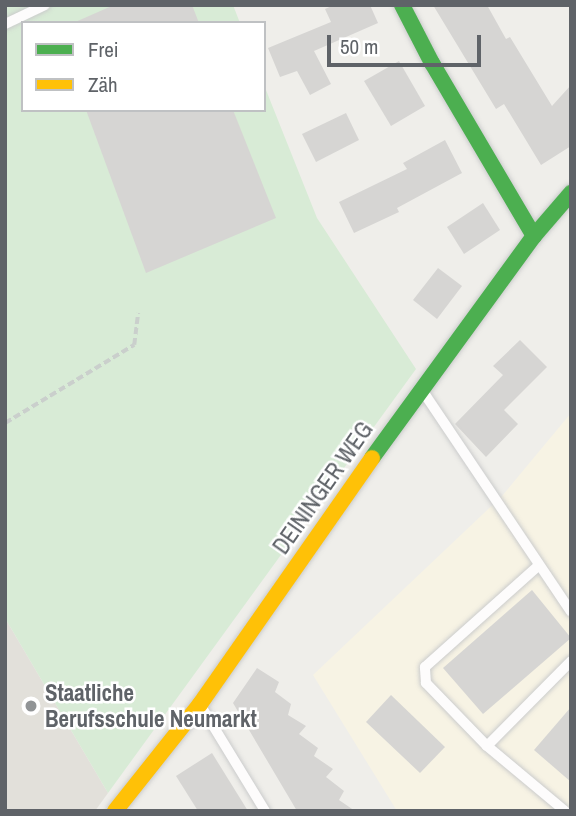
<!DOCTYPE html>
<meta charset="utf-8">
<style>
body{margin:0}
#map{position:relative;width:576px;height:816px;overflow:hidden;background:#efeeea;font-family:"Archivo Narrow",sans-serif}
div>[style]{position:absolute}
[style*='--x']{left:calc(var(--x)*1px);top:calc(var(--y)*1px);width:calc(var(--w)*1px);rotate:calc(var(--a)*1deg)}
.commercial>*{inset:0;background:#f7f3e4}
.education>*{inset:0;background:#e2e0da}
.green>*{inset:0;background:#d8ebd6}
.building>*{inset:0;background:#d6d5d3}
.path>*{height:3.5px;margin-top:-1.75px;transform-origin:0;background:repeating-linear-gradient(90deg,#cacfcc 0 7px,transparent 0 10.5px)}
.roads{filter:drop-shadow(0 0 2px #cbcccc) drop-shadow(0 0 2px #cbcccc)}
.lane>*{height:10px;margin:-5px;padding:0 5px;transform-origin:5px;border-radius:5px;background:#fdfcfc}
.fast>*{height:16px;margin:-8px;padding:0 8px;transform-origin:8px;border-radius:8px;background:#4caf50}
.slow>*{height:16px;margin:-8px;padding:0 8px;transform-origin:8px;border-radius:8px;background:#ffc107}
.dots>*{width:19px;height:19px;translate:-50% -50%;box-sizing:border-box;border:4px solid #fff;border-radius:50%}
span{translate:-50% -50%;white-space:nowrap;text-align:center;line-height:1.15;-webkit-text-stroke:5px #fff;paint-order:stroke}
.street-label{font-size:23px;color:#5f6368}
.poi-label{font-size:23px;color:#5f6368;font-weight:700}
.left{translate:0 -50%;text-align:left}
.frame{position:absolute;inset:0;border:7px solid #5f6368;pointer-events:none}
.legend{position:absolute;left:21px;top:21px;width:245px;height:91px;box-sizing:border-box;background:#fff;border:2px solid #bfc1c3;margin:0;padding:9px 12px;list-style:none;font-size:21px;color:#5f6368}
.legend li{display:flex;align-items:center;gap:14px;height:35px}
.legend b{width:35px;border:2px solid #bfc1c3}
.scale{position:absolute;left:327px;top:35px;width:154px;height:32px;box-sizing:border-box;border:4px solid #5f6368;border-top:0;padding-left:9px;font-size:21px;line-height:24px;white-space:nowrap;color:#5f6368;-webkit-text-stroke:5px #fff;paint-order:stroke}
</style>
<div id="map">
<div class="commercial">
<i style="clip-path:polygon(571px 413px,571px 811px,397px 811px,313px 675px,502px 496px)"></i>
</div>
<div class="education">
<i style="clip-path:polygon(5px 618px,108px 793px,95px 811px,5px 811px)"></i>
</div>
<div class="green">
<i style="clip-path:polygon(5px 5px,233px 5px,240px 23px,23px 23px,23px 110px,264px 110px,264px 85px,317px 218px,416px 369px,108px 793px,5px 618px)"></i>
</div>
<div class="building">
<i style="clip-path:polygon(114px 5px,192px 5px,199px 23px,73px 23px)"></i>
<i style="clip-path:polygon(334px 5px,370px 5px,378px 23px,314px 51px,331px 84px,310px 95px,297px 71px,280px 77px,268px 48px,331px 22px,325px 9px)"></i>
<i style="clip-path:polygon(433px 5px,487px 5px,506px 39px,510px 37px,552px 106px,571px 85px,571px 146px,541px 165px,504px 104px,496px 109px)"></i>
<i style="clip-path:polygon(399px 61px,425px 106px,391px 126px,364px 81px)"></i>
<i style="clip-path:polygon(86px 110px,233px 110px,276px 218px,146px 273px)"></i>
<i style="clip-path:polygon(346px 113px,359px 140px,316px 162px,302px 134px)"></i>
<i style="clip-path:polygon(445px 140px,462px 173px,397px 208px,399px 212px,354px 233px,339px 202px,407px 169px,403px 163px)"></i>
<i style="clip-path:polygon(483px 203px,500px 230px,464px 254px,447px 227px)"></i>
<i style="clip-path:polygon(438px 268px,462px 286px,437px 319px,413px 300px)"></i>
<i style="clip-path:polygon(520px 340px,547px 367px,504px 410px,518px 424px,486px 457px,455px 424px,503px 375px,493px 366px)"></i>
<i style="clip-path:polygon(532px 590px,571px 638px,483px 714px,443px 668px)"></i>
<i style="clip-path:polygon(257px 668px,279px 682px,275px 692px,291px 704px,288px 715px,306px 726px,299px 734px,318px 748px,314px 756px,333px 769px,326px 777px,344px 791px,339px 800px,355px 811px,297px 811px,233px 703px)"></i>
<i style="clip-path:polygon(391px 695px,445px 747px,420px 773px,366px 722px)"></i>
<i style="clip-path:polygon(571px 707px,571px 782px,534px 750px)"></i>
<i style="clip-path:polygon(212px 753px,248px 811px,198px 811px,176px 776px)"></i>
</div>
<div class="path">
<i style="--x:5;--y:423;--w:151;--a:-31.2"></i>
<i style="--x:134;--y:345;--w:32;--a:-83"></i>
</div>
<div class="roads">
<div class="lane">
<i style="--x:5;--y:24;--w:44;--a:-25.4"></i>
<i style="--x:422;--y:390;--w:267;--a:56.1"></i>
<i style="--x:201;--y:706;--w:123;--a:58.6"></i>
<i style="--x:487;--y:746;--w:88;--a:-134.1"></i>
<i style="--x:426;--y:683;--w:16;--a:-94"></i>
<i style="--x:425;--y:667;--w:152;--a:-41.8"></i>
<i style="--x:565;--y:811;--w:102;--a:-140.2"></i>
<i style="--x:487;--y:746;--w:120;--a:-45.3"></i>
</div>
<div class="fast">
<i style="--x:402;--y:5;--w:65;--a:62.7"></i>
<i style="--x:432;--y:63;--w:201;--a:59.5"></i>
<i style="--x:372;--y:458;--w:275;--a:-53.9"></i>
<i style="--x:534;--y:236;--w:57;--a:-49.3"></i>
</div>
<div class="slow">
<i style="--x:115;--y:811;--w:137;--a:-51.5"></i>
<i style="--x:200;--y:704;--w:300;--a:-55"></i>
</div>
</div>
<div class="dots">
<i style="left:31px;top:706px;background:#919496"></i>
</div>
<div class="street-label">
<span style="left:323px;top:488px;rotate:-55deg">DEININGER WEG</span>
</div>
<div class="poi-label">
<span class="left" style="left:45px;top:706px">Staatliche<br>Berufsschule Neumarkt</span>
</div>
<div class="frame"></div>
<ul class="legend">
<li><b style="height:9px;background:#4caf50"></b>Frei</li>
<li><b style="height:9px;background:#ffc107"></b>Zäh</li>
</ul>
<div class="scale">50 m</div>
</div>
